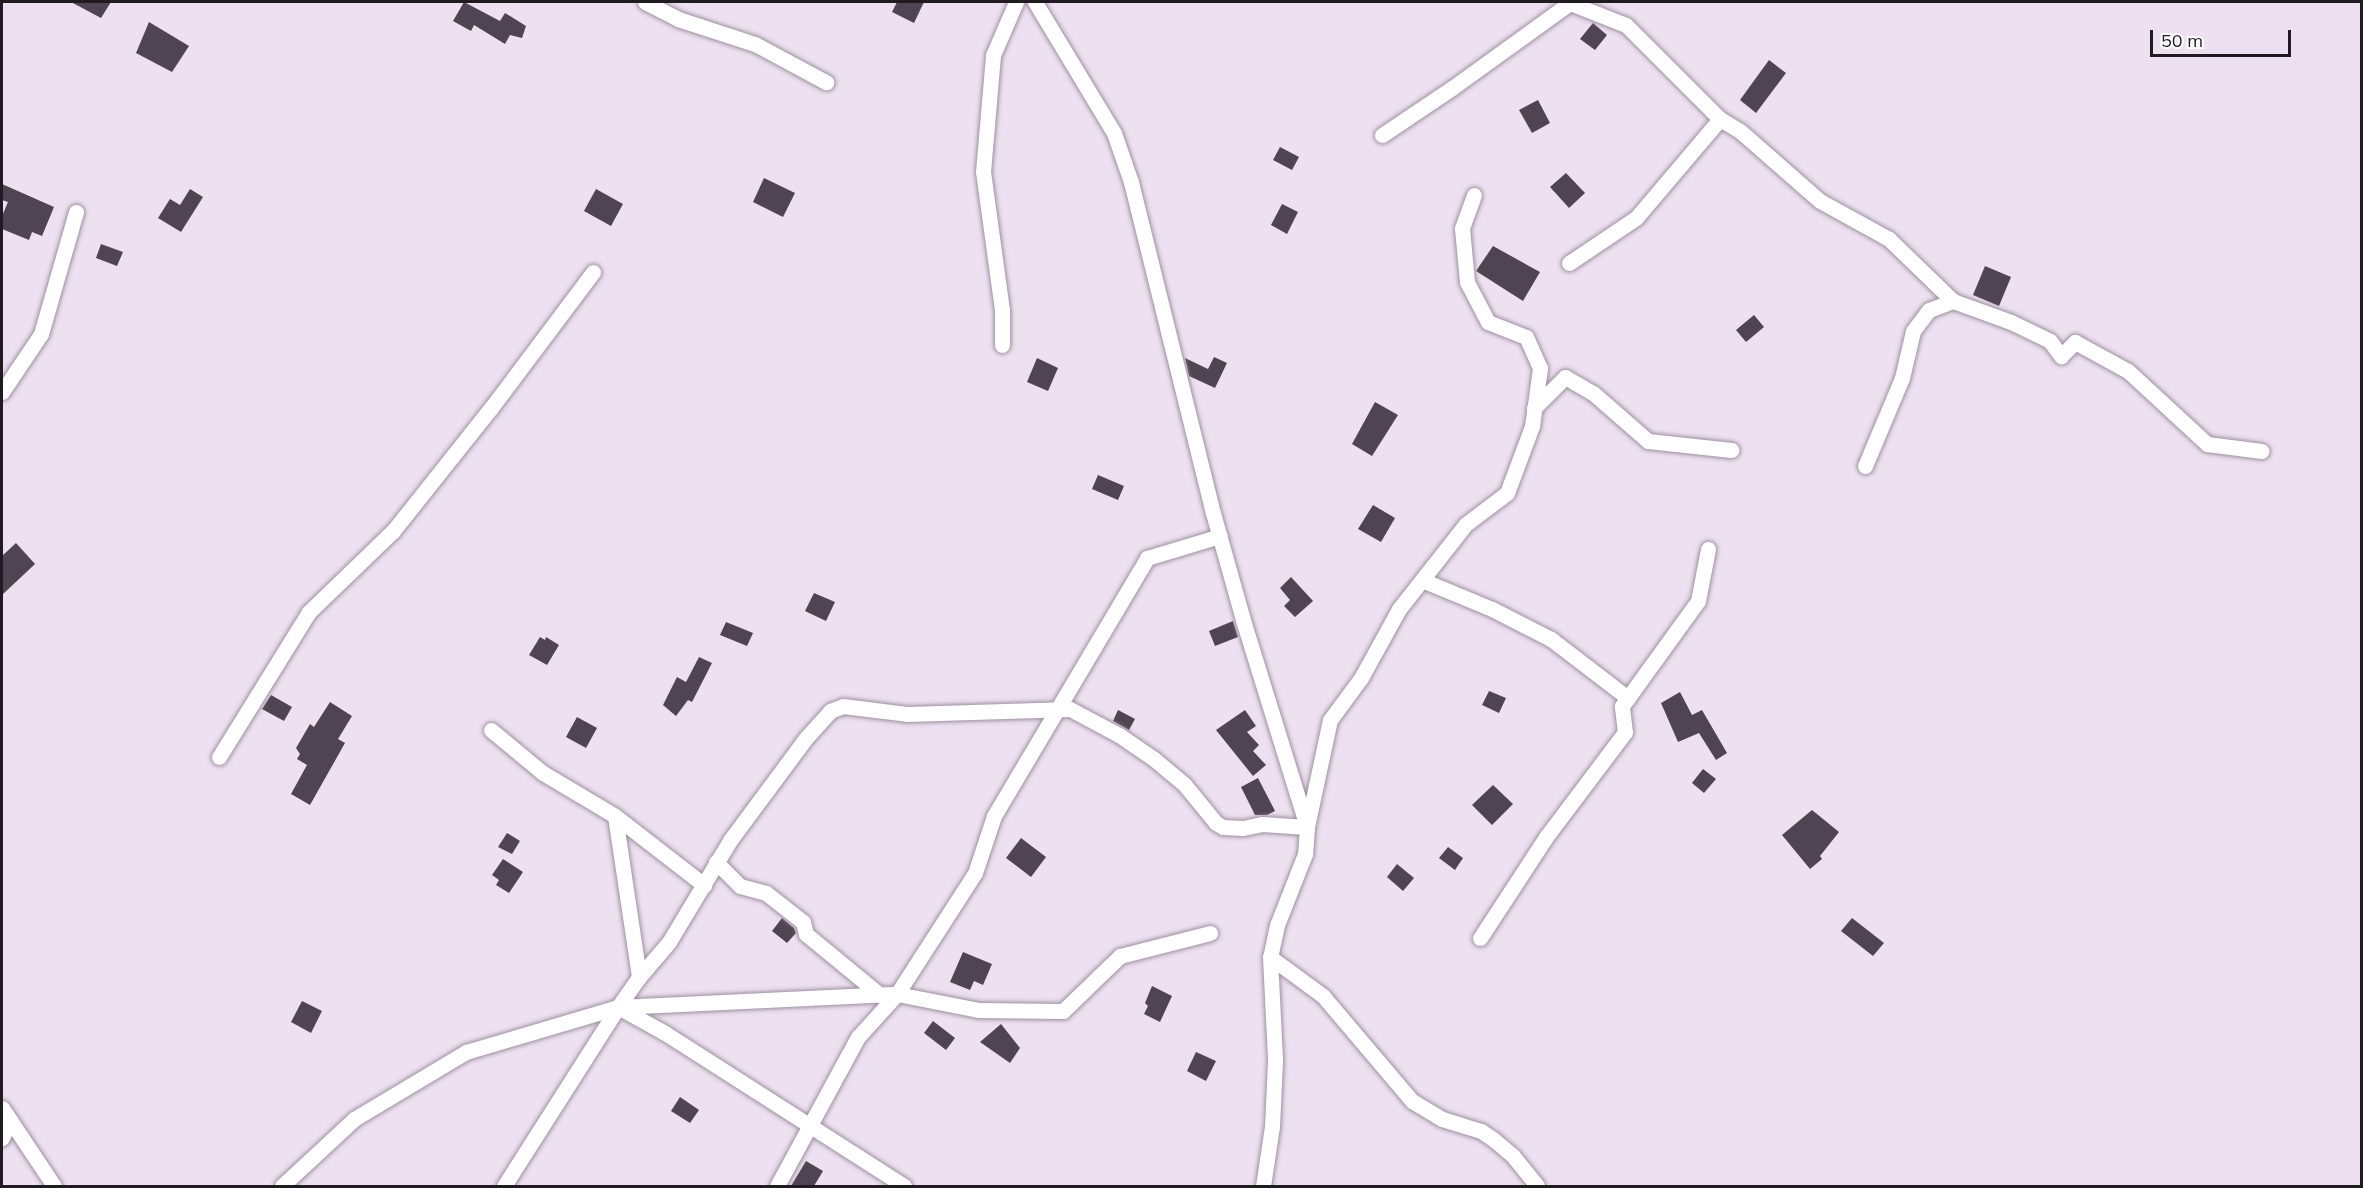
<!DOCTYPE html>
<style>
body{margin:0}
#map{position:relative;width:2363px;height:1188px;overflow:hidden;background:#ede0f0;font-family:Mulish,sans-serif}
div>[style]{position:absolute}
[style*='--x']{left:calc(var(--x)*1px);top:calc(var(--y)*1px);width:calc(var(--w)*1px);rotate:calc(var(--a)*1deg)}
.building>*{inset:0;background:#4f4452}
.roads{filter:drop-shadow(0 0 2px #9d90a0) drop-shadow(0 0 2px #9d90a0)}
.minor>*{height:15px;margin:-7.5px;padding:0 7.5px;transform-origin:7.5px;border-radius:7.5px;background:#fff}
span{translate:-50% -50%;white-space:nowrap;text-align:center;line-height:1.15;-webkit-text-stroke:6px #fff;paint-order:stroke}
.frame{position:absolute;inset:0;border:3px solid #201b21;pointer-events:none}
.scale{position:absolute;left:2150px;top:30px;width:141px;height:27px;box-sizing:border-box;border:3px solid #201b21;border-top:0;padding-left:8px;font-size:18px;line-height:21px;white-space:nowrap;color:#201b21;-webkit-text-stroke:4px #fff;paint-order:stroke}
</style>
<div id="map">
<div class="building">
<i style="clip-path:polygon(71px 2px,111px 2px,101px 18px)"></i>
<i style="clip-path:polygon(464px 2px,500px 21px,505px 13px,526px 26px,522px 38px,510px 35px,505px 44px,474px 25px,471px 31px,453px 21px)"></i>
<i style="clip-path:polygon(897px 2px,924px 2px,914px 23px,892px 12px)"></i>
<i style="clip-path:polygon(149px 22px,189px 46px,172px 72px,136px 53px)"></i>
<i style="clip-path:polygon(1593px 23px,1607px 35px,1595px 50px,1580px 39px)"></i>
<i style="clip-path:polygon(1769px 60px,1786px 73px,1756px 113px,1740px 100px)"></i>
<i style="clip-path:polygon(1538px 100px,1550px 123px,1532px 133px,1519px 110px)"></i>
<i style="clip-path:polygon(1280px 147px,1299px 157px,1292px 170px,1273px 160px)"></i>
<i style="clip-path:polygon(1566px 173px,1585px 193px,1569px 208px,1550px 187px)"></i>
<i style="clip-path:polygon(764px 178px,795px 193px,783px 217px,753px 202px)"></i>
<i style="clip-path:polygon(2px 184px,54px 207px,42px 236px,32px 232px,29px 240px,2px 229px,2px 216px,8px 202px,2px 200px)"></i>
<i style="clip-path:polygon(190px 189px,203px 197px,181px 232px,158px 218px,170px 199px,180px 205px)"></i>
<i style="clip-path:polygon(596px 189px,623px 204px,611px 226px,584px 211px)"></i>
<i style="clip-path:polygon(1282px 204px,1298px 212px,1287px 234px,1271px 225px)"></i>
<i style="clip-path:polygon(101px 244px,123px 252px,117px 266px,96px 258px)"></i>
<i style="clip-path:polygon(1493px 246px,1540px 272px,1523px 301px,1476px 271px)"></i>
<i style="clip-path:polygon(1985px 266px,2011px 277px,1999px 306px,1973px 295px)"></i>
<i style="clip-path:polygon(1754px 315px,1764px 327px,1746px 342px,1736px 330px)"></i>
<i style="clip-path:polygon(1214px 357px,1227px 363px,1215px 388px,1189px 376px,1185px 358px,1208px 369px)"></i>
<i style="clip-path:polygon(1037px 358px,1058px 368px,1048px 391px,1027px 382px)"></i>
<i style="clip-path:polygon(1375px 402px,1398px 415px,1372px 456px,1352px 444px)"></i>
<i style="clip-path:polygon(1098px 475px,1124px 486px,1118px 500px,1092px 489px)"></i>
<i style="clip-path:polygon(1373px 505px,1395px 518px,1381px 542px,1358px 529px)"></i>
<i style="clip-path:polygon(16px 543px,35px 564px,2px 595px,2px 556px)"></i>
<i style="clip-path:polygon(1291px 577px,1313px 601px,1295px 617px,1284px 606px,1290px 600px,1280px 588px)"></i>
<i style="clip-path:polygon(814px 593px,835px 602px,826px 621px,805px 611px)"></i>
<i style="clip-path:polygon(1233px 621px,1238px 637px,1215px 646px,1209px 631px)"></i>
<i style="clip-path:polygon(726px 622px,753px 633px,747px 646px,720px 635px)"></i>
<i style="clip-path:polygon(540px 637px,545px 640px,546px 637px,559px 645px,547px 665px,529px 655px)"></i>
<i style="clip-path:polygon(699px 657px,712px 663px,692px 702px,688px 700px,676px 716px,663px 705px,677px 677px,686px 682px)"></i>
<i style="clip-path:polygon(1489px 691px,1506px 698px,1499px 713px,1482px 705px)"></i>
<i style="clip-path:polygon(1680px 692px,1692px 715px,1702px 710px,1727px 753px,1716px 760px,1699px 733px,1678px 742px,1661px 703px)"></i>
<i style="clip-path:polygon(271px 695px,292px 707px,284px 721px,262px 709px)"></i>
<i style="clip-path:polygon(330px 702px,352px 716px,338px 739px,345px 743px,310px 805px,291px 794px,307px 765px,297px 759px,300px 754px,296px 748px,310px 724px,314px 727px)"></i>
<i style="clip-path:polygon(1118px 710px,1135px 719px,1129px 730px,1113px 721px)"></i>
<i style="clip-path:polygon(1245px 710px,1256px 726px,1247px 732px,1259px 745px,1253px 751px,1266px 765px,1253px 776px,1216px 730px)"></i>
<i style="clip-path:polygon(577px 717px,597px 728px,586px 748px,566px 737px)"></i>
<i style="clip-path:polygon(1703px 769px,1716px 779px,1704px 793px,1692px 783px)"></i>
<i style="clip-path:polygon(1258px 778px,1275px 811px,1267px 815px,1255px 815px,1241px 787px)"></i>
<i style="clip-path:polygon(1493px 785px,1513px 804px,1492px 825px,1472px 805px)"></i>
<i style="clip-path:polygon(1812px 810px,1839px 832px,1820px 856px,1822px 859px,1810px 869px,1782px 835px)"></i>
<i style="clip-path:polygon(507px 833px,520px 841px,512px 854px,498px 847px)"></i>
<i style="clip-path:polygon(1021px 838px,1046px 857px,1031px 877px,1006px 858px)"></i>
<i style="clip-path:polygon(1448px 847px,1463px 858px,1455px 870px,1439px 858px)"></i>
<i style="clip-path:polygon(503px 859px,523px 872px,509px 893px,496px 885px,499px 880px,492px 875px)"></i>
<i style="clip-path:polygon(1397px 864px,1414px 878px,1403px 891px,1387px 877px)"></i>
<i style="clip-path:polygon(782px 918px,794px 928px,796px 933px,787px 943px,772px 931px)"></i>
<i style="clip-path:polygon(1852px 918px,1884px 943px,1873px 956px,1841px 931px)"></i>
<i style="clip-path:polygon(963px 952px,992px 964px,983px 985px,974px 981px,970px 990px,950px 982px)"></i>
<i style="clip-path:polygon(1152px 986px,1172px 996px,1160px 1022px,1144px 1014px,1148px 1006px,1145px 1003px)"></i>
<i style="clip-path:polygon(302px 1001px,322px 1011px,311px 1033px,291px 1022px)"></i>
<i style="clip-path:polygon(933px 1021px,955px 1038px,946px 1050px,924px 1033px)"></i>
<i style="clip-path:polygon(1001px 1024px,1020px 1048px,1010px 1063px,980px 1042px)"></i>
<i style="clip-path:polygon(1196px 1052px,1216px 1061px,1206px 1081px,1187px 1071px)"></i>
<i style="clip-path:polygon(680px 1097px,699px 1110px,690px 1123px,671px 1111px)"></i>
<i style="clip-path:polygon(806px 1161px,823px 1171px,814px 1186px,791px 1186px)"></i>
</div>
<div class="roads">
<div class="minor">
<i style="--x:645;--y:2;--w:37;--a:27"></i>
<i style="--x:678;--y:19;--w:81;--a:18"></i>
<i style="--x:755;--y:44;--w:81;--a:28.2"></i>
<i style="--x:1035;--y:2;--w:153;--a:58.9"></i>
<i style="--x:1114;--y:133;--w:52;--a:70.9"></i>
<i style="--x:1131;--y:182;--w:341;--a:76.1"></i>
<i style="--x:1213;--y:513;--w:111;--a:74.3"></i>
<i style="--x:1243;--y:620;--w:217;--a:72.8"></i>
<i style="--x:1307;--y:827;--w:27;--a:94"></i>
<i style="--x:1305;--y:854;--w:76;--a:111.5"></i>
<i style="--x:1277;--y:925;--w:33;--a:102"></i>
<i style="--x:1270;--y:957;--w:104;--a:87.2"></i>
<i style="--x:1275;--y:1061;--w:65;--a:92.6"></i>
<i style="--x:1272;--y:1126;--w:61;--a:98.5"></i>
<i style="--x:1382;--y:135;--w:84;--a:-33.9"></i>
<i style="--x:1452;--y:88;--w:145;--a:-35.8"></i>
<i style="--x:1570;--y:3;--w:60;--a:21.4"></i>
<i style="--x:1626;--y:25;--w:133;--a:45"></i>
<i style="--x:1720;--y:119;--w:23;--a:31"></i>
<i style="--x:1740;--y:131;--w:106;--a:41.2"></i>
<i style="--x:1820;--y:201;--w:79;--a:28.8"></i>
<i style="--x:1889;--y:239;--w:89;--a:44.1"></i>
<i style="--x:1569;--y:263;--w:81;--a:-33.9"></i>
<i style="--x:1636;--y:218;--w:130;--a:-49.7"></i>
<i style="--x:1002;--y:345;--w:35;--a:-90"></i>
<i style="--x:1002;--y:310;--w:139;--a:-97.8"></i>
<i style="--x:983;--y:172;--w:117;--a:-85.1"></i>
<i style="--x:993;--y:55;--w:58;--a:-66.5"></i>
<i style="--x:2;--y:392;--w:70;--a:-56.1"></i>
<i style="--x:41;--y:334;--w:127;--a:-74"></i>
<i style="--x:1534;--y:408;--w:44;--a:-45"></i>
<i style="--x:1565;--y:377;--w:32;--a:30"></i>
<i style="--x:1593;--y:393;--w:73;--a:41.1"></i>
<i style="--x:1648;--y:441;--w:84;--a:6.1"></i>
<i style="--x:1865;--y:466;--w:95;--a:-67.2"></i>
<i style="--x:1902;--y:378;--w:48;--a:-76.8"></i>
<i style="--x:1913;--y:331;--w:26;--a:-53"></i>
<i style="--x:1929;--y:310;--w:26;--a:-21"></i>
<i style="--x:1953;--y:301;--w:62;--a:19.9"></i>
<i style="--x:2011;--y:322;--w:43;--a:26"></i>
<i style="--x:2050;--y:341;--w:19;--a:54"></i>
<i style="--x:2061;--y:356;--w:20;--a:-45"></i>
<i style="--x:2075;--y:342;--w:60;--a:28.7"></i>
<i style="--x:2128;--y:371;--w:108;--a:42.7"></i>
<i style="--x:2207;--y:444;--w:55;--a:7.3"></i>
<i style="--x:1422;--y:580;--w:76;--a:22.5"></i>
<i style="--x:1492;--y:609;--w:66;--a:27"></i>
<i style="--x:1551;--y:639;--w:97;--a:37.5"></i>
<i style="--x:491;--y:730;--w:67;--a:39.6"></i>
<i style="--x:543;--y:773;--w:84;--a:30.8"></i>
<i style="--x:615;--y:816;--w:113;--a:37.8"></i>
<i style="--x:219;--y:757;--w:171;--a:-58.2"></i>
<i style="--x:309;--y:612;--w:117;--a:-44"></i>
<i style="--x:393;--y:531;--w:157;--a:-51.5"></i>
<i style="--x:491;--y:408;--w:170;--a:-53.1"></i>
<i style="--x:615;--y:816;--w:163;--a:81.5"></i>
<i style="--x:716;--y:862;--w:34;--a:45"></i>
<i style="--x:740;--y:886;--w:27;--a:15"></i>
<i style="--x:766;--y:893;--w:47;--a:38.1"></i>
<i style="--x:803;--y:922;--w:12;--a:76"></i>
<i style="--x:806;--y:934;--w:96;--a:39.5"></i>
<i style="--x:1480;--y:938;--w:121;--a:-56.8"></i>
<i style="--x:1546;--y:837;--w:131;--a:-53"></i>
<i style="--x:1625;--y:732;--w:26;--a:-97"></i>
<i style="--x:1622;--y:706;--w:130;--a:-54.1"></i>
<i style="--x:1698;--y:601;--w:53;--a:-79.1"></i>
<i style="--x:1270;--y:957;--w:66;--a:36.3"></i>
<i style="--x:1323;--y:996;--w:138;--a:49.7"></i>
<i style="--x:1412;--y:1101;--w:35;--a:31"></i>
<i style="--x:1442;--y:1119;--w:41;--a:17.1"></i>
<i style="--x:1481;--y:1131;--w:14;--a:34"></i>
<i style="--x:1493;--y:1139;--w:26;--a:40"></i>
<i style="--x:1513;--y:1156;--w:38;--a:51"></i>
<i style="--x:618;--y:1007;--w:54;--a:29"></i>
<i style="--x:665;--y:1033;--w:284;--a:32.6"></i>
<i style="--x:2;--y:1108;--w:94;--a:56.3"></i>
<i style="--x:2;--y:1138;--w:20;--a:-66"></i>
<i style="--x:282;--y:1186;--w:98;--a:-42.9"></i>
<i style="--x:354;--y:1119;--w:131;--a:-30.9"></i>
<i style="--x:466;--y:1052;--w:159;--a:-16.5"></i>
<i style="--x:618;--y:1007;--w:279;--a:-2.7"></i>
<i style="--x:897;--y:994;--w:84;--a:11"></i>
<i style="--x:979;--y:1010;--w:84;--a:0.7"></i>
<i style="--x:1063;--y:1011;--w:79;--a:-44"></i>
<i style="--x:1120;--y:956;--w:93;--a:-14.3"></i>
<i style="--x:504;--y:1186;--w:212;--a:-57.5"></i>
<i style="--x:618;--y:1007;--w:37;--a:-55"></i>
<i style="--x:639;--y:977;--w:46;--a:-49.4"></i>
<i style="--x:669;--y:942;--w:120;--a:-59"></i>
<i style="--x:731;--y:839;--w:126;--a:-53.4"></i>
<i style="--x:806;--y:738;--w:36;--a:-48"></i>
<i style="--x:830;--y:711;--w:14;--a:-21"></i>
<i style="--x:843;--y:706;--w:64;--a:7.1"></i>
<i style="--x:907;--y:714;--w:163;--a:-1.8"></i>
<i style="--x:1070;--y:709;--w:55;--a:28"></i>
<i style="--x:1119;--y:735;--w:42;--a:34.4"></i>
<i style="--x:1154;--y:759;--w:39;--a:40"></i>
<i style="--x:1184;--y:784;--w:50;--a:50.6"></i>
<i style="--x:1216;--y:823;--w:8;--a:30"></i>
<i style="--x:1223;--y:827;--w:20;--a:3"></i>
<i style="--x:1243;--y:828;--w:19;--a:-12"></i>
<i style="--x:1262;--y:824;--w:45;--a:3.8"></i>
<i style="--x:1307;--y:827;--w:109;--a:-77.9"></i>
<i style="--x:1330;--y:720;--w:52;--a:-53.6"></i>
<i style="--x:1361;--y:678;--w:79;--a:-61.2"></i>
<i style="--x:1399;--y:609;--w:108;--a:-51.8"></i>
<i style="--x:1466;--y:524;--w:51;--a:-37.1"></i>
<i style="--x:1507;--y:493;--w:72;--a:-69.5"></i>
<i style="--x:1532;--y:426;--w:59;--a:-82.1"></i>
<i style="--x:1540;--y:368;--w:34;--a:-114"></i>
<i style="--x:1526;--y:337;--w:41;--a:-158.5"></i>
<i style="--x:1488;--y:322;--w:45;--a:-117.7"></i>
<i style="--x:1467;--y:282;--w:54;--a:-95.3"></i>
<i style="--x:1462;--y:228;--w:35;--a:-70"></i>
<i style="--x:777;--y:1186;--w:170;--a:-61.5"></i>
<i style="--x:858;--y:1037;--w:58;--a:-47.8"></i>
<i style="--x:897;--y:994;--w:144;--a:-57.2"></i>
<i style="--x:975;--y:873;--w:60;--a:-71.6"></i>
<i style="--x:994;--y:816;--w:300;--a:-59.3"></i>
<i style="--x:1147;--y:558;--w:76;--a:-16.8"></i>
</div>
</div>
<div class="frame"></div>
<div class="scale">50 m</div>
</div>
